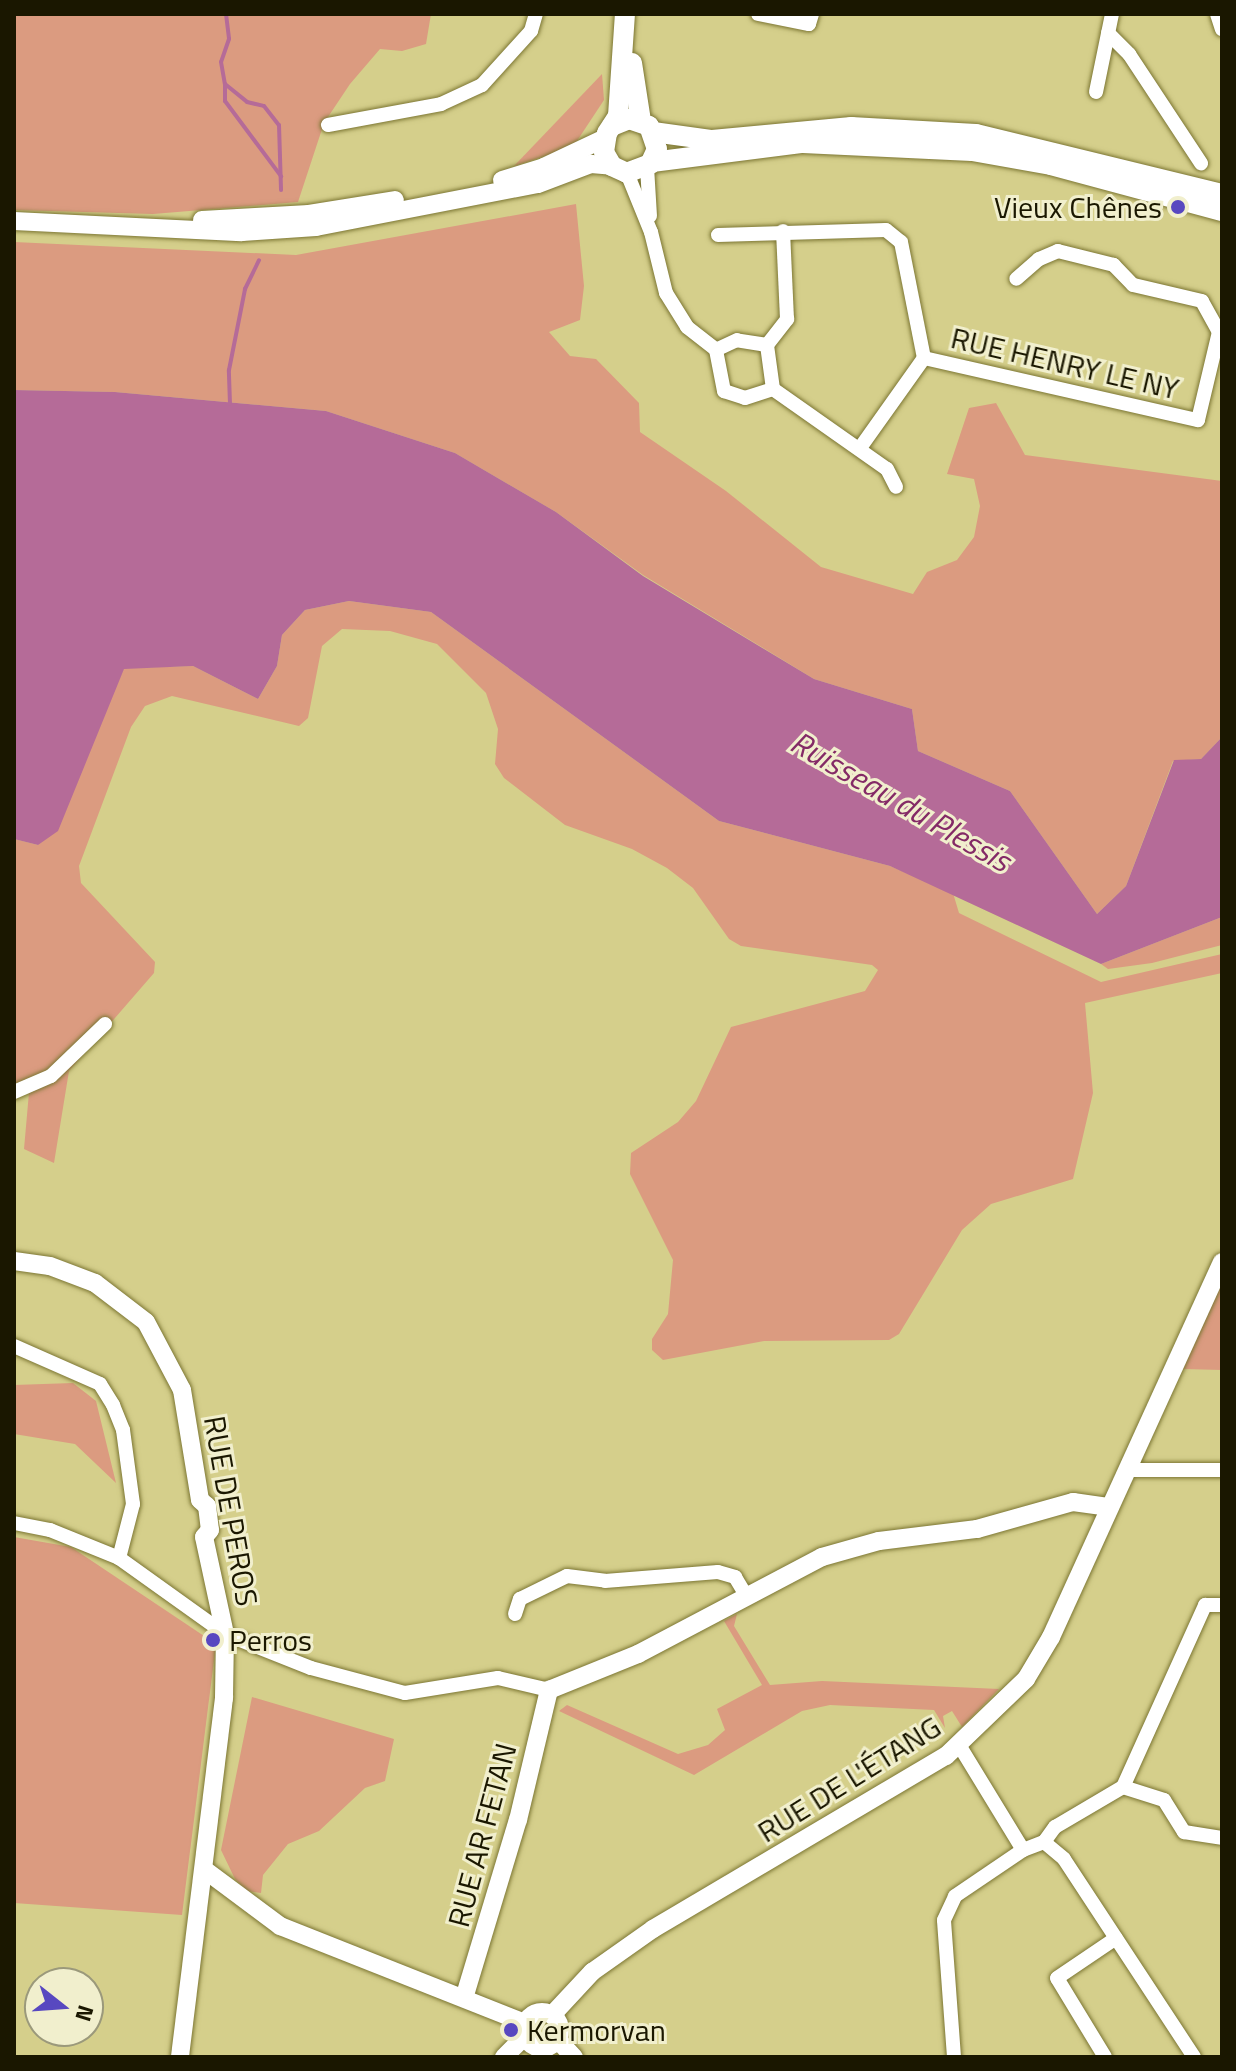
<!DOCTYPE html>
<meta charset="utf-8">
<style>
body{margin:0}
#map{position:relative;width:1236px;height:2071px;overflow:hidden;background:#d5cf8b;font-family:"Titillium Web",sans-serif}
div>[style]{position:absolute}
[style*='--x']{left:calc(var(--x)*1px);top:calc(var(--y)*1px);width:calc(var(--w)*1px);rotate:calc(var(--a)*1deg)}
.green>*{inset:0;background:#db9b80}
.water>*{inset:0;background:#b56b98}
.stream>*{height:4px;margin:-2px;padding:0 2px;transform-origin:2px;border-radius:2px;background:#b56b98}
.roads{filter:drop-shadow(0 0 2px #7c7633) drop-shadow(0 0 2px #7c7633)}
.minor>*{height:14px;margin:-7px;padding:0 7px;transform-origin:7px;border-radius:7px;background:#fff}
.tertiary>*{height:18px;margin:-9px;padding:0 9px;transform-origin:9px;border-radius:9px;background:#fff}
.tertiary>.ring{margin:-9px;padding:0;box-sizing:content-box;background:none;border:18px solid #fff;border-radius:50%}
.secondary>*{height:20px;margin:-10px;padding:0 10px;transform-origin:10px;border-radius:10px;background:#fff}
.dots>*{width:22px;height:22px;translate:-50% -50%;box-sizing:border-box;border:4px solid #f1efcd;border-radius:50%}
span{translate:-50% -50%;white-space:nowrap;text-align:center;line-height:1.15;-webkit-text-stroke:6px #f1efcd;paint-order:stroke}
.poi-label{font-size:30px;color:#1a1700}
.right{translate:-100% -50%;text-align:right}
.left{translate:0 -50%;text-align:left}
.street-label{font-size:30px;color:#1a1700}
.water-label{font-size:32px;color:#842a66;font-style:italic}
.frame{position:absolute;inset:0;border:16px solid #1a1700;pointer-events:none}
.north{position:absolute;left:24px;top:1967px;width:80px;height:80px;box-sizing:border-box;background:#f1efcd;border:2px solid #9b997b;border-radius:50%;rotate:107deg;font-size:22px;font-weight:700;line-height:32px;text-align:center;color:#1a1700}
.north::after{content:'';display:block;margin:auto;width:28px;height:36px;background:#5848c0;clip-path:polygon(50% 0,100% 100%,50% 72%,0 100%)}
</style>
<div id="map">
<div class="green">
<i style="clip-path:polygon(14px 14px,431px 14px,426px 44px,402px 51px,380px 49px,350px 84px,324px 123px,298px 202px,153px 214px,14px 210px)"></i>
<i style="clip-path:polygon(602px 74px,604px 100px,573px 147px,514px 166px)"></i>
<i style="clip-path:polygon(576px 204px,584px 286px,580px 320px,549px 332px,570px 356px,596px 359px,639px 403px,640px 432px,726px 491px,821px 567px,913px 594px,927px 572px,957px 560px,974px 537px,980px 506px,974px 479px,947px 474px,969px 408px,996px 403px,1025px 455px,1222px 481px,1222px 737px,1201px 759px,1173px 761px,1126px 886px,1097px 914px,1010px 791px,918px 751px,912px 709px,814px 679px,643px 575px,556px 512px,455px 453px,326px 411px,115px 392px,14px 390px,14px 242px,296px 255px)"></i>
<i style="clip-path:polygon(349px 601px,431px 612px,719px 821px,890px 866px,953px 893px,959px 913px,1101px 982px,1222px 954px,1222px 973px,1085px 1003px,1093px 1093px,1073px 1179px,991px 1204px,962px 1230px,899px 1334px,889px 1340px,764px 1341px,663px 1360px,652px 1350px,652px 1339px,668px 1314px,673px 1260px,630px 1174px,631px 1153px,678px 1122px,696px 1101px,731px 1027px,865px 991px,878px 970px,872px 965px,741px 946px,729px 939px,693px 888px,667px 868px,632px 849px,565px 825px,504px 778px,495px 764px,498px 729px,486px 693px,437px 644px,390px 631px,342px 629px,322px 646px,308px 718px,299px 726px,172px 696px,145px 706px,131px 727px,79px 866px,81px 883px,155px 962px,154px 973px,69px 1071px,54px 1163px,24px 1149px,30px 1081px,14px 1086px,14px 839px,38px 845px,124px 668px,193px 666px,258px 699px,277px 666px,282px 635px,305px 610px)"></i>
<i style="clip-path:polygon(1222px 917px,1222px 945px,1152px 963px,1108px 969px,1101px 964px)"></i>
<i style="clip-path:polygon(1222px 1279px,1222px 1370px,1183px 1369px)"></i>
<i style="clip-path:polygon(73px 1383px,96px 1401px,116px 1483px,75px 1444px,14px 1434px,14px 1385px)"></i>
<i style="clip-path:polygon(14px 1537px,71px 1547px,216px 1644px,182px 1915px,14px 1903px)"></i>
<i style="clip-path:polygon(737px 1614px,734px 1626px,770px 1685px,822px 1681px,999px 1689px,962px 1727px,952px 1711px,943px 1716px,945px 1728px,934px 1710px,830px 1705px,802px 1711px,694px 1775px,559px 1711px,567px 1705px,678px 1754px,708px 1745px,725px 1730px,717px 1709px,762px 1685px,724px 1621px)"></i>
<i style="clip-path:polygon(252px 1697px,394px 1739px,385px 1781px,365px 1788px,319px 1831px,288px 1844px,263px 1875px,261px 1893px,247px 1891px,235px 1879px,221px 1850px)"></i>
</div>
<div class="water">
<i style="clip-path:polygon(14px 390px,115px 392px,326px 411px,455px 453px,556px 512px,643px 576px,814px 679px,912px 709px,918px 751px,1010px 791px,1097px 914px,1126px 886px,1174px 760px,1201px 759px,1222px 737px,1222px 917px,1101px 964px,890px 866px,719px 821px,431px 612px,349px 601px,305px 610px,282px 635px,277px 666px,258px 699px,193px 666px,124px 669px,58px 831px,38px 845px,14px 839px)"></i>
</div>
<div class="stream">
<i style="--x:226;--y:14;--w:25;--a:83"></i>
<i style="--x:229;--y:39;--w:24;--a:109"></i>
<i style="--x:221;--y:62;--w:22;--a:80"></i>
<i style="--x:225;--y:84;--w:28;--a:39"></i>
<i style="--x:247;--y:102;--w:17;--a:13"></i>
<i style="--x:264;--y:106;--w:24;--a:52"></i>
<i style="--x:279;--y:125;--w:65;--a:88.2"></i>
<i style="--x:225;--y:84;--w:17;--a:90"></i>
<i style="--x:225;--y:101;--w:94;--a:53.3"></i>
<i style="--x:230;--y:404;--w:34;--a:-92"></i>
<i style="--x:229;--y:370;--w:83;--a:-78.8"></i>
<i style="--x:245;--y:289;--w:32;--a:-64"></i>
</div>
<div class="roads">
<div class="minor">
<i style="--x:758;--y:14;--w:52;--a:11.1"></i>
<i style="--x:809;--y:24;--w:10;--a:-73"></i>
<i style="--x:1217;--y:14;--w:16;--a:72"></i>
<i style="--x:1108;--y:33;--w:30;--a:45"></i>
<i style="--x:1129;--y:54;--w:131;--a:56.6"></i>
<i style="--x:1096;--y:92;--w:80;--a:-78.4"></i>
<i style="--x:328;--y:125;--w:115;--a:-10.5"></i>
<i style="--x:441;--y:104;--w:45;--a:-24.9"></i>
<i style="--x:482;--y:85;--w:73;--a:-47.8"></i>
<i style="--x:531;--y:31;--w:18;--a:-74"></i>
<i style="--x:647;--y:167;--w:49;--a:86.5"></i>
<i style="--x:627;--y:173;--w:64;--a:67.9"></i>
<i style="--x:651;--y:232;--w:63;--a:76.2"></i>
<i style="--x:666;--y:293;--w:40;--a:58"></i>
<i style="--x:687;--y:327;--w:37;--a:38"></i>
<i style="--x:716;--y:350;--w:42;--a:79"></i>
<i style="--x:724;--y:391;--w:22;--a:18"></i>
<i style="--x:745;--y:398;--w:29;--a:-18"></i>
<i style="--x:773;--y:389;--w:44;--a:-97.8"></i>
<i style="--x:767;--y:345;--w:30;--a:-171"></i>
<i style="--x:737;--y:340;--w:23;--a:155"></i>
<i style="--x:718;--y:235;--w:168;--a:-1.7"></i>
<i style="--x:886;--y:230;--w:19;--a:39"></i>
<i style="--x:901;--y:242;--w:118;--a:78.8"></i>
<i style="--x:767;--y:345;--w:33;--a:-52"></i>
<i style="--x:787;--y:319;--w:88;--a:-92.6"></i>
<i style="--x:924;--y:358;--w:281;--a:12.8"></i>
<i style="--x:1198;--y:420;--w:90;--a:-76.6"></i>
<i style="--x:1219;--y:332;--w:35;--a:-119"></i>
<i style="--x:1202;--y:301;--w:71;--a:-166.9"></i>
<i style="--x:1133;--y:285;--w:28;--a:-134"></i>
<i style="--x:1114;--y:265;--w:58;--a:-166"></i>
<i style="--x:1058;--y:251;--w:21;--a:157"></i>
<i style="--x:1039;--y:259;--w:30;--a:139"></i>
<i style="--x:773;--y:389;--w:139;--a:35.1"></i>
<i style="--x:887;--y:469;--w:20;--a:63"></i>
<i style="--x:860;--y:448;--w:110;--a:-54.6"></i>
<i style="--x:14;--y:1092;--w:40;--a:-23.4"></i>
<i style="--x:51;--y:1076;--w:75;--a:-43.9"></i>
<i style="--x:14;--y:1346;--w:94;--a:23.8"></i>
<i style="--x:100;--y:1384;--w:25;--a:58"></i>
<i style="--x:113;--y:1405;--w:27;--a:68"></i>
<i style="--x:123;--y:1430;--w:75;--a:82.3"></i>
<i style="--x:133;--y:1504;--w:56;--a:104.5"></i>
<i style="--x:1128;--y:1470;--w:94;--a:0"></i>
<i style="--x:14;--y:1523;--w:37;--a:11"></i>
<i style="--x:50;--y:1530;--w:74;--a:22.1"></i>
<i style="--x:119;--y:1558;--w:130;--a:35.6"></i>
<i style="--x:225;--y:1634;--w:92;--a:21.6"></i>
<i style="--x:311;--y:1668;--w:97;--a:14.9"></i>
<i style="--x:405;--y:1693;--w:94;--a:-9.2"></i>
<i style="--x:498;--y:1678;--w:52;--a:13.2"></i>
<i style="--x:515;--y:1614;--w:16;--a:-72"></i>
<i style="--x:520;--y:1599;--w:52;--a:-26.1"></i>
<i style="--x:567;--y:1576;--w:38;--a:7"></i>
<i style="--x:605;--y:1581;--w:113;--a:-4.6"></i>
<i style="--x:718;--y:1572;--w:18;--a:16"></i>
<i style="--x:735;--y:1577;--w:21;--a:59"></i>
<i style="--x:959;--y:1745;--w:123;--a:58.6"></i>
<i style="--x:1023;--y:1850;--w:22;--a:-21"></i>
<i style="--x:1044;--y:1842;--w:26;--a:40"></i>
<i style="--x:1064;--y:1859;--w:237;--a:56.7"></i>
<i style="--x:1123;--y:1787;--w:200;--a:-65.7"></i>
<i style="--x:1205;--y:1605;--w:17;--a:0"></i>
<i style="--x:1044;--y:1842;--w:19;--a:-54"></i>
<i style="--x:1055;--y:1827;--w:79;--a:-30.5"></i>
<i style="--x:1123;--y:1787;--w:43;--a:17.6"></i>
<i style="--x:1164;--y:1800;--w:38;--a:58"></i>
<i style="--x:1184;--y:1832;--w:38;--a:9"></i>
<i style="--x:954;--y:2057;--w:137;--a:-94.2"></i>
<i style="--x:944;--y:1920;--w:26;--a:-65"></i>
<i style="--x:955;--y:1896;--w:82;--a:-34.1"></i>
<i style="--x:1105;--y:2057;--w:92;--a:-121.3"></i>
<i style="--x:1057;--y:1978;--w:71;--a:-34.1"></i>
</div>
<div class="tertiary">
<i style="--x:502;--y:180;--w:44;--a:-17.2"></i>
<i style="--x:544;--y:167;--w:68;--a:-25.4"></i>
<i style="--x:202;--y:220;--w:107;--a:-3.2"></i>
<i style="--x:309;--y:214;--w:87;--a:-9.2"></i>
<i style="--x:14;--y:221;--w:228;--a:2.8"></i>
<i style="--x:242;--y:232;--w:74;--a:-3.9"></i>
<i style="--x:316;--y:227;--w:226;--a:-11"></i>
<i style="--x:538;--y:184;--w:57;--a:-20.7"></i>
<i style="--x:591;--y:164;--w:21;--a:5"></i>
<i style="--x:14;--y:1261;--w:36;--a:8"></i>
<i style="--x:50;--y:1266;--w:48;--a:20.7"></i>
<i style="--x:95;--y:1283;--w:64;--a:37.4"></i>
<i style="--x:146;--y:1322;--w:77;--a:62.1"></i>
<i style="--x:182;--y:1390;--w:111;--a:80.7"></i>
<i style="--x:200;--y:1500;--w:9;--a:41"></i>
<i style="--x:207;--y:1506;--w:24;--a:83"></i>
<i style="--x:210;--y:1530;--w:9;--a:131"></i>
<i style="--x:204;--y:1537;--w:99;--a:77.8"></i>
<i style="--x:225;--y:1634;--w:64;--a:90.9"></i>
<i style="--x:224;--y:1698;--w:362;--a:97"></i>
<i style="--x:205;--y:1870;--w:94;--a:36.7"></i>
<i style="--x:280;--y:1926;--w:264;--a:21.6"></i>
<i style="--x:465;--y:1995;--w:183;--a:-73.2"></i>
<i style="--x:518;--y:1820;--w:134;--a:-76.6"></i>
<i style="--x:549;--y:1690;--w:96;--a:-22"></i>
<i style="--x:638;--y:1654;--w:208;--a:-27.8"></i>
<i style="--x:822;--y:1557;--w:59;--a:-15.7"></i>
<i style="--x:879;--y:1541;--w:99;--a:-7"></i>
<i style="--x:977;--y:1529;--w:100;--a:-15.7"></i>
<i style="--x:1073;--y:1502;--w:37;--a:8"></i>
<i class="ring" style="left:524px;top:2012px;width:18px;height:18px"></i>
<i style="--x:552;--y:2015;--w:59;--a:-47.1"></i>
<i style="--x:592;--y:1972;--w:75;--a:-35.2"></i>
<i style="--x:653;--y:1929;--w:340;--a:-30.6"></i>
<i style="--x:946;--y:1756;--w:111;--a:-43.9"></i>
<i style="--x:1026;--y:1679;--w:49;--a:-59.2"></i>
<i style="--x:1051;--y:1637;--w:412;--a:-65.5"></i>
<i style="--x:557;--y:2039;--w:25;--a:47"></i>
<i style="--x:504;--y:2057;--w:30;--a:-45"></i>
</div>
<div class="secondary">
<i style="--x:632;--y:63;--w:59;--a:81.2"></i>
<i style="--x:612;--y:126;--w:18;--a:-22"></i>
<i style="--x:629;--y:119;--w:21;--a:19"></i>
<i style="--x:649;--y:126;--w:24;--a:71"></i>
<i style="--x:657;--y:149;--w:17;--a:115"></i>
<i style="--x:650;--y:164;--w:25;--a:159"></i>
<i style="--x:627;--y:173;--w:17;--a:-155"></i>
<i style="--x:612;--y:166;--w:16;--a:-120"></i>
<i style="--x:604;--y:152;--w:19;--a:-81"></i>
<i style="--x:607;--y:133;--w:20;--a:-57"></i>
<i style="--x:618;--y:116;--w:102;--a:-86.1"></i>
<i style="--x:653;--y:132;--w:60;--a:7.7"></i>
<i style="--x:712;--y:140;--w:140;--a:-5.3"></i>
<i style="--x:851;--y:127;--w:125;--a:3.2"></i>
<i style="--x:976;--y:134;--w:253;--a:13.7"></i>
<i style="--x:652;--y:162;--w:152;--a:-7.2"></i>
<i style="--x:803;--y:143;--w:169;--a:2.7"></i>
<i style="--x:972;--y:151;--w:80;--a:10"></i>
<i style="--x:1051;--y:165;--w:177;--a:15.1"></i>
</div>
</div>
<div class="dots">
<i style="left:1178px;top:207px;background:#5848c0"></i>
<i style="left:213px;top:1640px;background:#5848c0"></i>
<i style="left:511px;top:2030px;background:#5848c0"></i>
</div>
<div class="poi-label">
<span class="right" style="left:1162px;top:207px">Vieux Chênes</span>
<span class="left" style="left:229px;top:1640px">Perros</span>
<span class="left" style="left:527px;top:2030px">Kermorvan</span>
</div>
<div class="street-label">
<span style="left:1065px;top:363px;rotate:13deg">RUE HENRY LE NY</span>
<span style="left:231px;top:1511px;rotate:80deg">RUE DE PEROS</span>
<span style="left:849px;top:1779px;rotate:-32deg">RUE DE L'ÉTANG</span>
<span style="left:482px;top:1835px;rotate:-75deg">RUE AR FETAN</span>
</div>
<div class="water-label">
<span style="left:901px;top:801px;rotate:30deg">Ruisseau du Plessis</span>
</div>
<div class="frame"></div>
<div class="north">N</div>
</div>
